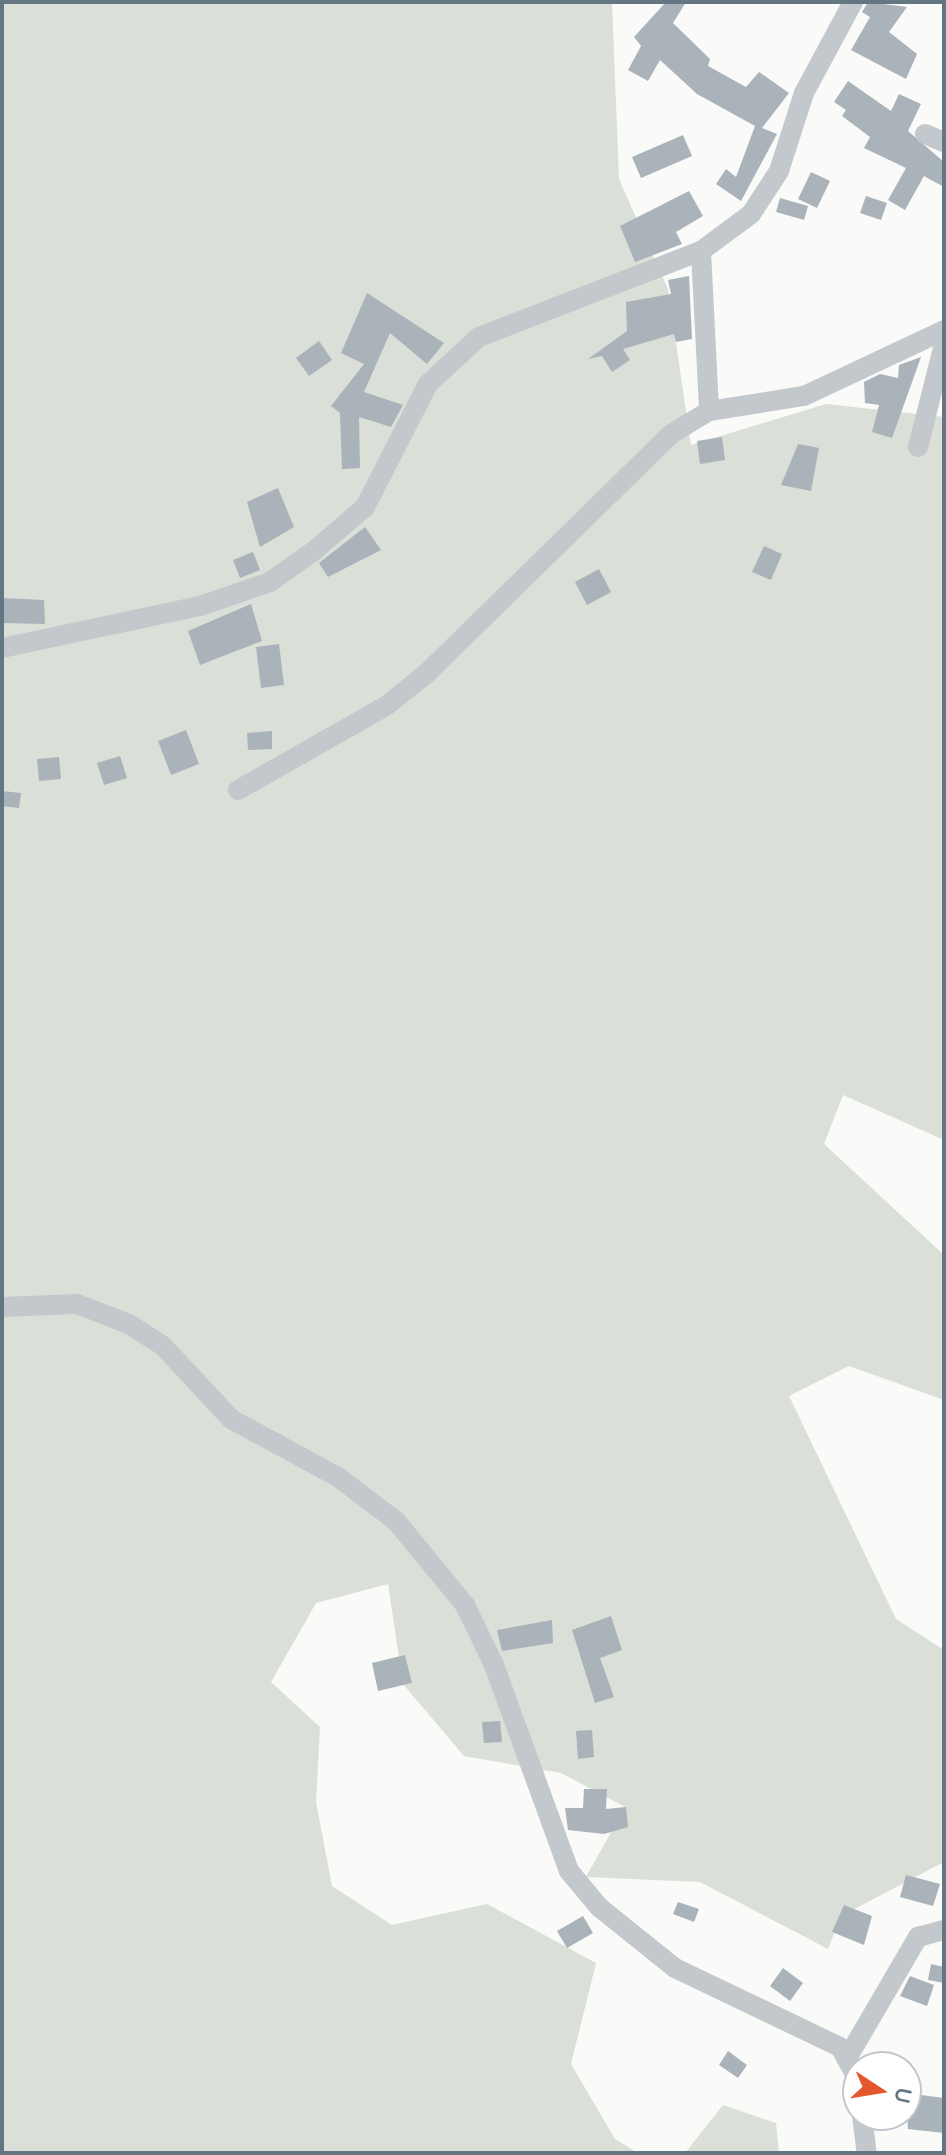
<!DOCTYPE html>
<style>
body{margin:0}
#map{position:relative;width:946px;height:2155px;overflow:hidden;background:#fafaf8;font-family:Quicksand,sans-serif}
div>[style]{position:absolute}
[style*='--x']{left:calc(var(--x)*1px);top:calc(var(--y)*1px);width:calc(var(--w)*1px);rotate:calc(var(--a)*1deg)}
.green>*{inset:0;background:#dadfd7}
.building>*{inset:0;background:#aab3b9}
.street>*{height:20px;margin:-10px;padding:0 10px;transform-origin:10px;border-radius:10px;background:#c3c8cc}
span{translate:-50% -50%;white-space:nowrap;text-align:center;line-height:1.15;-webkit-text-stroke:8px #fff;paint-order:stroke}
.frame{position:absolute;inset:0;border:4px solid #657683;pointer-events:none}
.north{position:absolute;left:842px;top:2051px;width:80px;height:80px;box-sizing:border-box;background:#fff;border:2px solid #c1c8cd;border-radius:50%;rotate:102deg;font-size:22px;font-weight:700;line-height:32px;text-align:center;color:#657683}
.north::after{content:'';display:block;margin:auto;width:28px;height:36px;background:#e4572e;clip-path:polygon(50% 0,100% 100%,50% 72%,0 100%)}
</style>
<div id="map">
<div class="green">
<i style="clip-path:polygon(2px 2px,612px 2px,619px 179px,668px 289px,691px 445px,826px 404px,944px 417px,944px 1140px,843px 1095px,824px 1144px,944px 1255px,944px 1400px,849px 1366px,789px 1396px,896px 1619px,944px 1650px,944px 1862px,841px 1916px,828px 1949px,700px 1882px,586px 1877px,625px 1807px,561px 1773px,464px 1756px,403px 1684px,388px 1584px,316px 1603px,271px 1682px,320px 1727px,316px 1802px,332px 1886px,392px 1925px,487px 1904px,596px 1963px,571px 2064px,615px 2139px,638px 2153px,2px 2153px)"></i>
<i style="clip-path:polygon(723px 2105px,776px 2123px,779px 2153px,685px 2153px)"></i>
</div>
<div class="building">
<i style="clip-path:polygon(666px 2px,686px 2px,673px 23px,710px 59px,708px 66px,746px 87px,759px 72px,789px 93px,762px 128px,777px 134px,741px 201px,716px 184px,726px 169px,736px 177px,755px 126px,697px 94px,660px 60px,648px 81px,628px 70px,641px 46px,634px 37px)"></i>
<i style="clip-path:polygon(868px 2px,907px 7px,889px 32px,917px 54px,906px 79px,851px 50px,870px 17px,862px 12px)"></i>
<i style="clip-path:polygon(848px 81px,891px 111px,899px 94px,921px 104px,908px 131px,944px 162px,944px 187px,924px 176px,905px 210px,888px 200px,906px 168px,864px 148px,870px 137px,842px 116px,846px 110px,834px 102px)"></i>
<i style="clip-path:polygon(683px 135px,692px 156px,641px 178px,632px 157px)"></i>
<i style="clip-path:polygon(811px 172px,830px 181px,817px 208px,798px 199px)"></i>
<i style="clip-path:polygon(689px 191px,703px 216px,676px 232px,682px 244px,635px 262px,620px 226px)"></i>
<i style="clip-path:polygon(866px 196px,887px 203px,881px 220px,860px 213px)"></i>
<i style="clip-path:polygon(780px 198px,808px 206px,804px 220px,776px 212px)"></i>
<i style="clip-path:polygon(689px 276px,692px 339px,676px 342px,674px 334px,623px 349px,630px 360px,612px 372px,602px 356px,588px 359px,627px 331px,626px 302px,671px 294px,668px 280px)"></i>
<i style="clip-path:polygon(367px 293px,444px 343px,427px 364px,390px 333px,364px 392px,403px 405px,391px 427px,359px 417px,360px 468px,342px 469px,340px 413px,331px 406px,364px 364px,341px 353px)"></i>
<i style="clip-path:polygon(319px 341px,332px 360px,309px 376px,296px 358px)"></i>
<i style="clip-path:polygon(921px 357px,892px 438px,872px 432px,879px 405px,865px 403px,864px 382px,880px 374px,898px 378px,899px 365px)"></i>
<i style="clip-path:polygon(722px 437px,725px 460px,700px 464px,697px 441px)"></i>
<i style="clip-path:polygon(798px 444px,819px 448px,811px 491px,781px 485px)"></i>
<i style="clip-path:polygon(278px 488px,294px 527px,260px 547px,247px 502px)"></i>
<i style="clip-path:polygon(365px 527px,381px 550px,328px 577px,319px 563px)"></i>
<i style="clip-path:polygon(764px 546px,782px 554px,771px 580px,752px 572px)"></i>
<i style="clip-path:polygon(253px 552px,260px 570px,240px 578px,233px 560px)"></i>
<i style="clip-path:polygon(599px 569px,611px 592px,587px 605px,575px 582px)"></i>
<i style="clip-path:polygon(2px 598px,44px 600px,45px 624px,2px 623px)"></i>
<i style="clip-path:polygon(251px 604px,262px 641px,200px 665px,188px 631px)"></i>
<i style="clip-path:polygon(279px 644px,284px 685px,261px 688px,256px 647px)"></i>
<i style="clip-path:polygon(186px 730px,199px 764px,171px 775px,158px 741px)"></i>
<i style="clip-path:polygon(272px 731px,272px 749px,248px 750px,247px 733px)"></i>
<i style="clip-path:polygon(120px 756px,127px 778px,104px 785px,97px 763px)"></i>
<i style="clip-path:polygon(59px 757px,61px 779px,39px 781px,37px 759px)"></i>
<i style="clip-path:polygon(2px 791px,21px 793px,19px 808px,2px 806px)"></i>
<i style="clip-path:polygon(611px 1616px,622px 1650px,600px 1658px,614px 1697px,595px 1703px,572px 1630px)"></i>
<i style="clip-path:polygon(552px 1620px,553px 1643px,502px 1651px,497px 1630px)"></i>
<i style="clip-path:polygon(405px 1655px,412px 1683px,378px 1691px,372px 1663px)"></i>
<i style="clip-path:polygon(500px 1721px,502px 1742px,484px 1743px,482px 1722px)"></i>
<i style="clip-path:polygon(592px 1730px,594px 1757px,578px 1759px,576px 1731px)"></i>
<i style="clip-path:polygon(584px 1789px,607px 1789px,606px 1809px,626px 1807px,628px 1827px,604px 1834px,568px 1830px,565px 1808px,583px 1808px)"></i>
<i style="clip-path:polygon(906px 1875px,940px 1884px,933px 1906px,900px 1897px)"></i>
<i style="clip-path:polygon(678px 1902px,699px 1909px,694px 1922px,673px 1914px)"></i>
<i style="clip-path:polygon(844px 1905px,872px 1916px,864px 1945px,832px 1932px)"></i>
<i style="clip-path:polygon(583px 1916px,593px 1933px,567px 1948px,557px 1931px)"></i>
<i style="clip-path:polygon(931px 1964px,944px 1967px,944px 1983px,928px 1980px)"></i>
<i style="clip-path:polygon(783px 1968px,803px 1983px,790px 2001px,770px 1986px)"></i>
<i style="clip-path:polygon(910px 1976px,934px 1985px,927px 2006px,900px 1996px)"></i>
<i style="clip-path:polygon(728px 2051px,747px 2065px,738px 2078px,719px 2065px)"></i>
<i style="clip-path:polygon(906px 2093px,944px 2098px,944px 2133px,908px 2129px)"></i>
</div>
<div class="street">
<i style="--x:925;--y:134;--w:21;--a:23"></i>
<i style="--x:701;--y:251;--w:160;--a:87.1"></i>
<i style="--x:918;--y:447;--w:106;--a:-75.8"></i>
<i style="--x:2;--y:648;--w:202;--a:-12"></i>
<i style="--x:200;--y:606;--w:74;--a:-18.9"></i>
<i style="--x:270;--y:582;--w:55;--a:-35.4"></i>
<i style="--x:315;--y:550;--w:66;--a:-40.7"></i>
<i style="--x:365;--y:507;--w:138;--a:-62.9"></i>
<i style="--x:428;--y:384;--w:69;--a:-42.7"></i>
<i style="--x:479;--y:337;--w:238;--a:-21.2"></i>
<i style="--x:701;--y:251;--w:62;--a:-36.5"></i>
<i style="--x:751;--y:214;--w:51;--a:-56.9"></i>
<i style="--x:779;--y:171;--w:82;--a:-72.2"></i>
<i style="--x:804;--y:93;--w:103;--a:-61.7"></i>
<i style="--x:238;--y:790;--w:170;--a:-29.6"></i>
<i style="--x:386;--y:706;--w:51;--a:-38.7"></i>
<i style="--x:426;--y:674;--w:343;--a:-44.4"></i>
<i style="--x:671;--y:434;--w:44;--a:-31.2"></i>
<i style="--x:709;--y:411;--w:96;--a:-9"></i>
<i style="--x:804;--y:396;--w:155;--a:-25.2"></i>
<i style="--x:2;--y:1307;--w:75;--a:-2.3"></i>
<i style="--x:77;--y:1304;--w:56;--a:21"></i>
<i style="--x:129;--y:1324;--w:40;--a:32.9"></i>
<i style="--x:163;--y:1346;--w:100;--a:47"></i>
<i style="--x:231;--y:1419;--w:122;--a:28.5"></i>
<i style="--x:338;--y:1477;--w:73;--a:37.2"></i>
<i style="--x:396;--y:1521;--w:109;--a:50.6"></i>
<i style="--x:465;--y:1605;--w:67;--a:64.2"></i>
<i style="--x:494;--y:1665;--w:219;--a:70"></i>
<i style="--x:569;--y:1871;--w:47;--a:50.2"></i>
<i style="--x:599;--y:1907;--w:97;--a:38.8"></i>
<i style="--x:675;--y:1968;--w:183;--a:25.6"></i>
<i style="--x:840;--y:2047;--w:37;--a:61"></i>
<i style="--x:849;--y:2055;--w:137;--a:-59.7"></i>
<i style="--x:918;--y:1937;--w:27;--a:-15"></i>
<i style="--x:862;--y:2115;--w:38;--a:83"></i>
</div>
<div class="frame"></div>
<div class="north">U</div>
</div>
